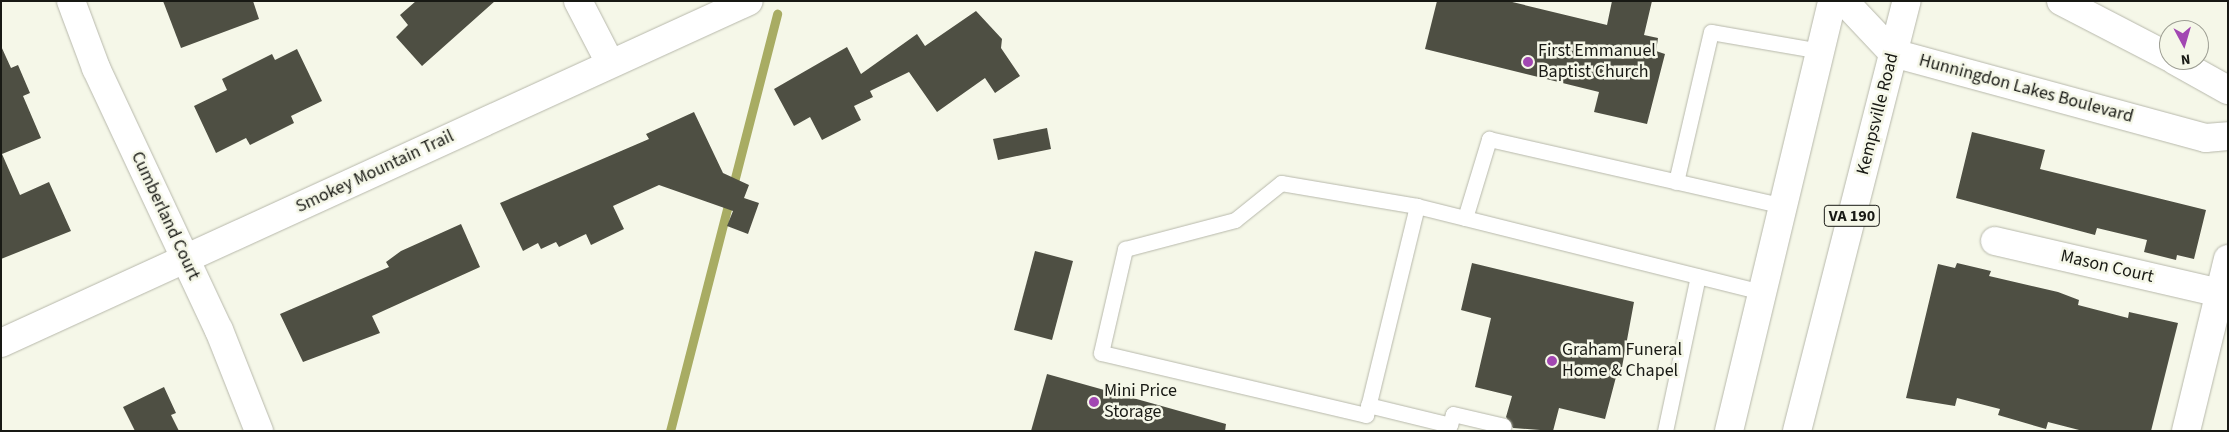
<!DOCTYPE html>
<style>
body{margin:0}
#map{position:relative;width:2229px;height:432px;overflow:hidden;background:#f5f7e8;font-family:"Source Sans 3",sans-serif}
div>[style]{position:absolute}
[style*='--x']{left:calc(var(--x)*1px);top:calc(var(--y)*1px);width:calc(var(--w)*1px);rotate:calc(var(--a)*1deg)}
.stream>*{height:9px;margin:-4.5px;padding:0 4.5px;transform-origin:4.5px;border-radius:4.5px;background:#a8ac63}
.building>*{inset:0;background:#4e4f43}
.roads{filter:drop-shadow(0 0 1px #b7b8ab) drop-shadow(0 0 1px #b7b8ab)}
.lane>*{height:15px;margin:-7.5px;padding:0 7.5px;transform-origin:7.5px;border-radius:7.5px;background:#fff}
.street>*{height:28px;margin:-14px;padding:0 14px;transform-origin:14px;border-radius:14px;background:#fff}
.primary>*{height:28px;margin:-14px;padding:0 14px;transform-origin:14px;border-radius:14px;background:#fff}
.dots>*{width:14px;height:14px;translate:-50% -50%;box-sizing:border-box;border:2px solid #f5f7e8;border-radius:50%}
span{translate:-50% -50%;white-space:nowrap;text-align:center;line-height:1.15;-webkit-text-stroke:5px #f5f7e8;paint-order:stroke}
.shield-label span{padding:1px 4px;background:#f5f7e8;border:1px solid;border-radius:4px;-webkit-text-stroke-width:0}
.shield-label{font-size:16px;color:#181914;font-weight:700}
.poi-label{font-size:18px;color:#181914}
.left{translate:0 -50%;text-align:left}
.street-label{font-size:18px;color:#181914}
.frame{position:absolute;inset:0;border:2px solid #181914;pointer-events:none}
.north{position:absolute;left:2159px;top:20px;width:50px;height:50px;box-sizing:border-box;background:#f5f7e8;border:1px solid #9d9e93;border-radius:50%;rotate:174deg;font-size:14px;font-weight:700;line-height:20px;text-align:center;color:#181914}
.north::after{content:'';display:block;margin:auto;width:18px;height:22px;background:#a247b2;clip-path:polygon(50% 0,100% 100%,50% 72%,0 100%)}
</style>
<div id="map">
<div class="stream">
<i style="--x:670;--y:431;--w:431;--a:-75.6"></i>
</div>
<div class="building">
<i style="clip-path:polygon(163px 1px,253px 1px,259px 19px,181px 48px)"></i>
<i style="clip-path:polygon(416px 1px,495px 1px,422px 66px,396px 37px,408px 25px,400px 15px)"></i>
<i style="clip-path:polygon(1437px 1px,1508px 1px,1607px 25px,1612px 1px,1652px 1px,1644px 35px,1658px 38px,1656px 51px,1665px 54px,1647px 124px,1594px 112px,1599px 92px,1425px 49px)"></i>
<i style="clip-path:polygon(976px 11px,1002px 39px,1001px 48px,1020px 76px,995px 93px,985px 78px,937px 112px,909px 72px,870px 91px,873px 97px,854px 106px,861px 120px,822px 140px,810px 117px,794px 126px,774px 89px,847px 47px,861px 74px,917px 34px,925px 46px)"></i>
<i style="clip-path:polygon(1px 46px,11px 68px,18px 65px,30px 93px,23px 96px,41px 138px,2px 154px,20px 195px,49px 182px,71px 231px,1px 259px)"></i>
<i style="clip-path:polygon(297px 49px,322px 101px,291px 116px,294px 123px,250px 145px,246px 138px,216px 153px,194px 106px,227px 90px,222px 79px,272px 54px,275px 60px)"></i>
<i style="clip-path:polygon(694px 112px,723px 173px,749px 185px,744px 198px,759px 203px,748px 234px,727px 226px,733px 211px,659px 185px,613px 206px,624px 229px,591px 245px,586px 234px,559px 247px,556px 242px,541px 249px,538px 243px,523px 251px,500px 203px,649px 139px,646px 134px)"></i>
<i style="clip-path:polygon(1047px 128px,1051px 149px,998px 160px,993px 139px)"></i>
<i style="clip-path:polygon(1972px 132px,2045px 150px,2040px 169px,2206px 210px,2194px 259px,2177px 255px,2176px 260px,2144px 252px,2147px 240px,2097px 228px,2095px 235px,1956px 198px)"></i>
<i style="clip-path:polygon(461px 224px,480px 267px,372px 316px,380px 333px,303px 362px,280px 314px,389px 267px,386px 262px,401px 251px)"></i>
<i style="clip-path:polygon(1035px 251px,1073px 261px,1052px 340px,1014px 330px)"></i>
<i style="clip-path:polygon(1472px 263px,1634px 302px,1620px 378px,1616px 377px,1605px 419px,1559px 408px,1553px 431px,1513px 428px,1506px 417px,1512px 396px,1475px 387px,1491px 318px,1461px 310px)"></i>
<i style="clip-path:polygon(1957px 263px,1991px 271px,1989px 276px,2058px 292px,2079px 300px,2078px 305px,2128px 318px,2129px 312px,2178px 323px,2151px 431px,2083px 431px,2048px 422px,2046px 429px,1998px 415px,2000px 409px,1957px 398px,1955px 406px,1906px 398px,1938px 264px,1955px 268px)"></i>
<i style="clip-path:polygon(1047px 374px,1226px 424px,1225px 431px,1031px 431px)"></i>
<i style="clip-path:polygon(164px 387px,176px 413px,171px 415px,179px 431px,135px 431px,123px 407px)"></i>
</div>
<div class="roads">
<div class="lane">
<i style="--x:1676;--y:182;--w:154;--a:-76.9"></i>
<i style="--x:1711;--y:32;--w:112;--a:9.8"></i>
<i style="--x:1417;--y:206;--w:215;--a:103.7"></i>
<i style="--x:1366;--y:415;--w:272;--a:-166.8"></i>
<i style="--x:1101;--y:353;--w:107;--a:-77"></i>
<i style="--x:1125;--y:249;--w:114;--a:-14.8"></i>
<i style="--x:1235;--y:220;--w:59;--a:-38.8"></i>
<i style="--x:1281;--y:183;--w:138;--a:9.6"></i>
<i style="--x:1417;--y:206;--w:356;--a:14"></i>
<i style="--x:1465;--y:218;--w:83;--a:-73.1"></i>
<i style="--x:1489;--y:139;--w:302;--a:12.8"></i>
<i style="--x:1368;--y:405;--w:84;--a:13.7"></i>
<i style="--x:1450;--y:425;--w:11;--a:-75"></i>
<i style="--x:1453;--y:414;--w:52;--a:13.2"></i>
<i style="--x:1665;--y:431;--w:158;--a:-78"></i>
</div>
<div class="street">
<i style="--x:71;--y:1;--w:72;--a:69.5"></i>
<i style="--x:96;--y:68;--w:289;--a:64.9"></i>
<i style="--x:219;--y:330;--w:109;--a:68.4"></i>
<i style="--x:578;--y:1;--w:70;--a:62.7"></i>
<i style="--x:1844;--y:1;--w:71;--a:46.7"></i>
<i style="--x:1893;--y:53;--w:324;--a:15.2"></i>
<i style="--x:2206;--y:138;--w:22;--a:-5"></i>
<i style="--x:2061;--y:1;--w:122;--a:27.4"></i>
<i style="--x:2174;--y:60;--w:62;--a:29.1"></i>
<i style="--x:1995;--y:241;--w:231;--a:13"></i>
<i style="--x:1;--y:343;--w:822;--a:-24.57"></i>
<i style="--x:2186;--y:431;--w:177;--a:-76.3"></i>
</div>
<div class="primary">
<i style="--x:1729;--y:431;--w:442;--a:-76.5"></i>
<i style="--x:1797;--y:431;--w:444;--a:-75.7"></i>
</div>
</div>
<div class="dots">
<i style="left:1528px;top:62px;background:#a247b2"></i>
<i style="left:1552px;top:361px;background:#a247b2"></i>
<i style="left:1094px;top:402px;background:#a247b2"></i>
</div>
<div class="shield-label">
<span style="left:1852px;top:216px">VA 190</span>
</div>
<div class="poi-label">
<span class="left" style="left:1538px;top:62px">First Emmanuel<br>Baptist Church</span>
<span class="left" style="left:1562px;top:361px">Graham Funeral<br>Home &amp; Chapel</span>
<span class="left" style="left:1104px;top:402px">Mini Price<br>Storage</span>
</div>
<div class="street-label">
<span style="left:2026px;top:89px;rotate:15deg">Hunningdon Lakes Boulevard</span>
<span style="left:1878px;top:114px;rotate:-76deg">Kempsville Road</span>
<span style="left:375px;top:172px;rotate:-25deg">Smokey Mountain Trail</span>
<span style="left:165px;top:216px;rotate:65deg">Cumberland Court</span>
<span style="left:2107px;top:267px;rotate:13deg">Mason Court</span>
</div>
<div class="frame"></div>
<div class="north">N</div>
</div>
